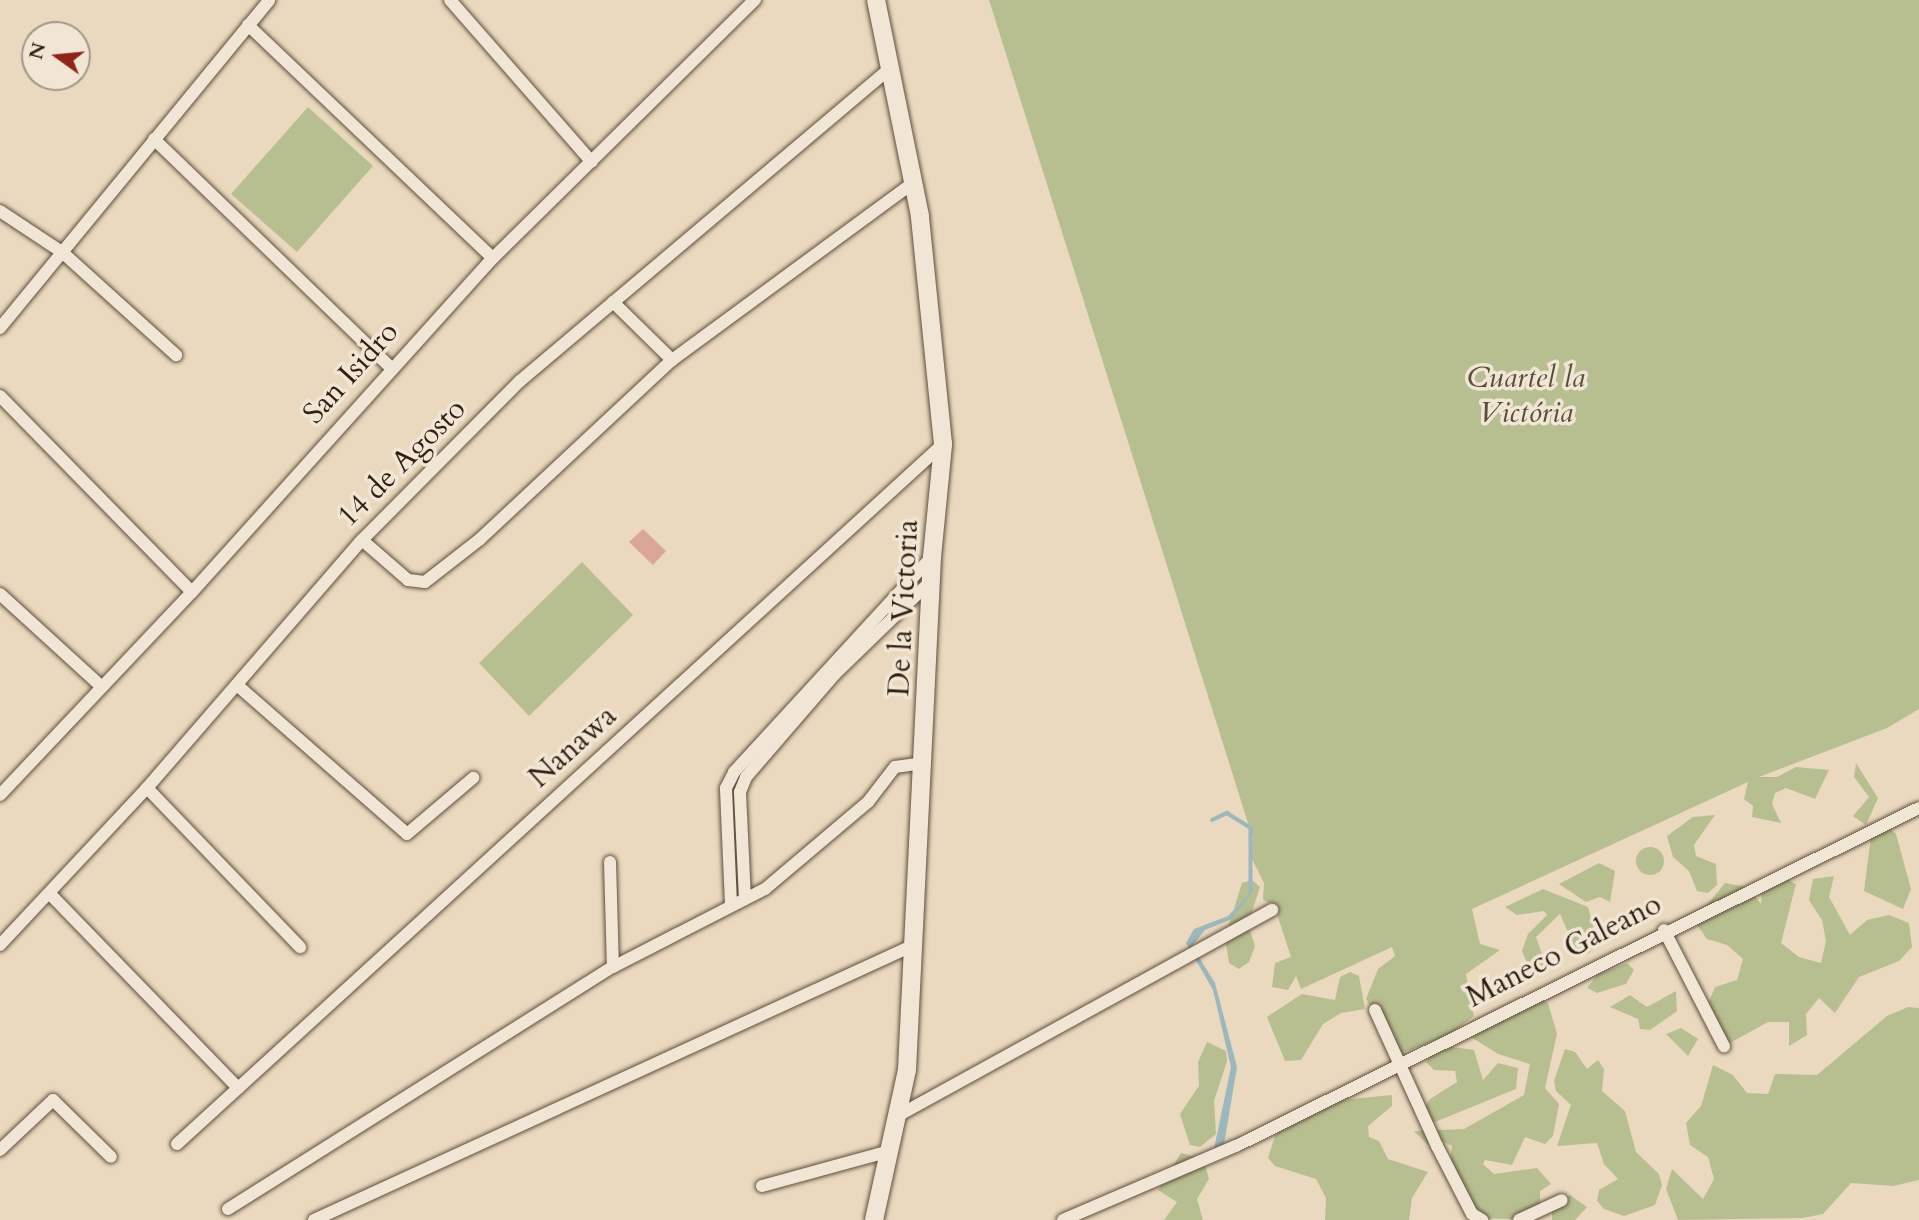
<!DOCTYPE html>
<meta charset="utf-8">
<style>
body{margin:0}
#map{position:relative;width:1919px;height:1220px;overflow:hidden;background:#ead9be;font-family:Cardo,serif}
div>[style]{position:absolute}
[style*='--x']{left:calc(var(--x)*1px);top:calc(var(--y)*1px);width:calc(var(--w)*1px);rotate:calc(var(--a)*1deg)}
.green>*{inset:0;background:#b7bf91}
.round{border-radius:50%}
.water>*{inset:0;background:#9cb8bc}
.stream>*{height:3.5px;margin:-1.75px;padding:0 1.75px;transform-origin:1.75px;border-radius:1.75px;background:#9cb8bc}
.building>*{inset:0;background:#daa698}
.roads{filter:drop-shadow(0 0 2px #5e4e3c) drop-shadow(0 0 2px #5e4e3c)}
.street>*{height:12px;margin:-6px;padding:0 6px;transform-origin:6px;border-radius:6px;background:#f1e6d5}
.secondary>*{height:18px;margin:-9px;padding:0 9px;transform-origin:9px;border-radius:9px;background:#f1e6d5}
span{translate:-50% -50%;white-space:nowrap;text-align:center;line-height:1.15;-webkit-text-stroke:7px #f1e6d5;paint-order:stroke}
.street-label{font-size:30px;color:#301f10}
.park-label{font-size:30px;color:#584f37;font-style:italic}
.north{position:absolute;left:21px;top:21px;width:70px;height:70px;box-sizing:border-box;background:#f1e6d5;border:2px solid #a49686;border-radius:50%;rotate:285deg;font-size:19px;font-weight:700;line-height:28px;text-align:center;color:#301f10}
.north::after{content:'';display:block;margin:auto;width:24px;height:32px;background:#8f2418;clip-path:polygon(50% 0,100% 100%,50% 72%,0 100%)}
</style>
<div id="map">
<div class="green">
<i style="clip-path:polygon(989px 0,1919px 0,1919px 709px,1887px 728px,1759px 777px,1777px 777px,1796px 767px,1829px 770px,1815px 799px,1786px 788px,1775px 793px,1772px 804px,1781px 823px,1752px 817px,1753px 806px,1744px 799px,1748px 782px,1472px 909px,1480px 944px,1500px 950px,1466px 974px,1474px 1016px,1449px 1035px,1399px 1054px,1366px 999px,1378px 969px,1395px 956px,1392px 947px,1301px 989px,1296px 976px,1288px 990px,1272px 987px,1275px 963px,1291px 957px,1274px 905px,1263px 900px,1264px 883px,1249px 853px,1253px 839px)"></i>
<i style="clip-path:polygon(308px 107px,373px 166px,297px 252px,231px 194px)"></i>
<i style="clip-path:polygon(582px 562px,633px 615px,529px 716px,479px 663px)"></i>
<i style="clip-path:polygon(1856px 763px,1878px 798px,1866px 825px,1853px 816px,1869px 797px,1854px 777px)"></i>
<i style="clip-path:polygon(1715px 815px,1694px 845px,1696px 856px,1716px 864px,1717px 885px,1708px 893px,1697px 891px,1689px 871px,1673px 857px,1667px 836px,1693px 817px)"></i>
<i style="clip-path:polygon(1887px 826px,1896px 834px,1911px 889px,1903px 909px,1864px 891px,1871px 836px)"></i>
<i class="round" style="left:1636px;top:847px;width:28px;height:28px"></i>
<i style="clip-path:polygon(1599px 863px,1615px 871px,1610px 902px,1600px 897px,1586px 902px,1559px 884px)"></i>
<i style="clip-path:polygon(1777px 874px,1796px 884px,1781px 943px,1799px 957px,1821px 963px,1826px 941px,1822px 920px,1809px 900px,1813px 879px,1834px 876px,1829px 897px,1850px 935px,1867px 920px,1889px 915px,1909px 923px,1912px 947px,1899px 961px,1859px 977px,1835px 1013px,1819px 998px,1806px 1014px,1807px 1035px,1789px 1046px,1789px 1022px,1768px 1022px,1730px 1043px,1706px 1009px,1715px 987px,1737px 980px,1743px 959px,1727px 945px,1707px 939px,1694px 921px,1725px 883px,1747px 887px,1761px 904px,1762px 890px)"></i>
<i style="clip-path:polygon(1252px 880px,1260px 887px,1248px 924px,1255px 946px,1249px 962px,1239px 969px,1229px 963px,1225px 938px,1242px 883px)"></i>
<i style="clip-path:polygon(1543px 889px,1588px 907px,1596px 938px,1590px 953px,1579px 956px,1560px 914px,1536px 937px,1545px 963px,1533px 978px,1522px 951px,1528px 934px,1547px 915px,1544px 911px,1517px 915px,1505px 907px)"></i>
<i style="clip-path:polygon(1627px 963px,1634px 970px,1626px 984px,1597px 993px,1587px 988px,1597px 975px)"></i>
<i style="clip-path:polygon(1350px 972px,1359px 976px,1365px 1009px,1341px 1013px,1323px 1024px,1301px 1060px,1285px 1061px,1267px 1017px,1302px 994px,1335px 1000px,1340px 977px)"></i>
<i style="clip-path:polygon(1676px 991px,1677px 1011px,1650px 1030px,1640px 1029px,1638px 1019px,1610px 1007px,1630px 995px,1647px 1007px)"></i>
<i style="clip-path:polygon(1539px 998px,1548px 1003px,1557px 1034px,1545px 1088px,1559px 1104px,1553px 1136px,1545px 1144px,1525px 1137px,1512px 1165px,1485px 1160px,1483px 1164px,1494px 1174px,1537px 1168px,1551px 1184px,1540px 1191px,1540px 1207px,1530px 1220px,1479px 1218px,1450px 1164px,1452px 1146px,1442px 1141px,1428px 1145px,1414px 1131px,1464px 1129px,1524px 1095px,1530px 1064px,1498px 1054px,1471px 1037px,1473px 1026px)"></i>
<i style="clip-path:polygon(1908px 1007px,1919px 1008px,1919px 1180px,1893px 1186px,1851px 1183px,1823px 1214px,1803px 1218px,1678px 1220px,1666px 1189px,1672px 1169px,1703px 1199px,1714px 1179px,1708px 1157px,1690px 1145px,1686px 1123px,1701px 1106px,1713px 1065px,1733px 1075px,1747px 1093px,1768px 1094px,1775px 1074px,1817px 1075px,1887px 1016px)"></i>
<i style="clip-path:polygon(1681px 1028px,1698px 1039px,1688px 1056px,1666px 1034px)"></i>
<i style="clip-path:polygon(1207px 1042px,1226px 1051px,1227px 1061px,1214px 1101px,1216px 1134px,1200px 1147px,1190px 1145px,1180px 1114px,1199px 1086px,1198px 1062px)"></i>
<i style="clip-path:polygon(1438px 1045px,1474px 1050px,1483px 1080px,1498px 1063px,1518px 1068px,1516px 1089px,1430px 1124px,1423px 1109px,1430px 1099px,1457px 1082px,1455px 1071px,1434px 1070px,1426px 1062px)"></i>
<i style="clip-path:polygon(1565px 1049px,1575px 1052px,1587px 1069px,1598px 1060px,1604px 1069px,1602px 1091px,1625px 1111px,1636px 1152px,1659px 1174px,1662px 1185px,1655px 1205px,1624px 1216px,1604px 1209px,1597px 1201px,1599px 1190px,1618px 1179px,1604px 1164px,1597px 1143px,1557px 1146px,1571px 1105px,1556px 1091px,1554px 1081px)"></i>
<i style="clip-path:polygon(1392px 1095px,1392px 1106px,1368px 1126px,1369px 1137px,1379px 1141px,1388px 1159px,1428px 1172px,1412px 1198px,1409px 1220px,1325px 1220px,1326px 1198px,1316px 1179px,1275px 1166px,1268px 1158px,1275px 1136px,1290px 1119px,1331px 1101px)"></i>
<i style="clip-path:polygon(1181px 1153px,1203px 1159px,1209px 1179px,1197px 1199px,1203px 1220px,1164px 1220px,1177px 1202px,1158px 1190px)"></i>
<i style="clip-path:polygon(1570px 1195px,1587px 1207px,1575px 1220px,1552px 1220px,1552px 1205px)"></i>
</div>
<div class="water">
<i style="clip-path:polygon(1256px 887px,1232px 919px,1205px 930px,1192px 946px,1215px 983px,1237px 1067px,1224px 1145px,1214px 1149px,1231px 1067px,1213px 990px,1186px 943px,1194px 929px,1228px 916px)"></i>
</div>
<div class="stream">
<i style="--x:1212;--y:820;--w:17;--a:-25"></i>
<i style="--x:1227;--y:813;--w:28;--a:32"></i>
<i style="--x:1251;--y:828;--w:64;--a:90"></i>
</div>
<div class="building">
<i style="clip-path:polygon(643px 529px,666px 551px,653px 565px,629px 542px)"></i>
</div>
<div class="roads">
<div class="street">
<i style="--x:450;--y:0;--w:215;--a:48.8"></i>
<i style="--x:248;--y:25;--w:338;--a:43.6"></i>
<i style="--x:154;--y:139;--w:330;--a:44"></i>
<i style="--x:0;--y:211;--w:74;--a:33.5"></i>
<i style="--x:62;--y:252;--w:154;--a:42.1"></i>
<i style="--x:613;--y:302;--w:83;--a:44.5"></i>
<i style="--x:0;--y:328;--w:424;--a:-50.6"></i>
<i style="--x:0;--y:396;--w:274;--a:45.6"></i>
<i style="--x:362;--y:540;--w:61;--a:41"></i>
<i style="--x:408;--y:580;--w:17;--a:7"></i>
<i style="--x:425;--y:582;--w:70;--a:-38"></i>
<i style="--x:480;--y:539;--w:262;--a:-43"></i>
<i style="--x:672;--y:360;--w:299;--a:-36.3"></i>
<i style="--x:0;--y:594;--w:138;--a:42.4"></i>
<i style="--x:237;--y:685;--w:226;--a:41.2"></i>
<i style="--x:407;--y:834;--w:87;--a:-40.3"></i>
<i style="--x:147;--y:788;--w:221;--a:46.1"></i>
<i style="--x:0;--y:795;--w:279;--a:-46.6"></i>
<i style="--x:192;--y:592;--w:450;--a:-48"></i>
<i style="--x:493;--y:258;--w:368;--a:-44.6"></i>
<i style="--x:610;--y:862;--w:105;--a:88.4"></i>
<i style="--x:51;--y:895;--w:269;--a:45.9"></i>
<i style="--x:745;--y:899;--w:107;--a:-92.7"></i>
<i style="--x:740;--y:792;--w:16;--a:-68"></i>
<i style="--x:746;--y:777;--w:135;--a:-49.2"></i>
<i style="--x:834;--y:675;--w:135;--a:-44.1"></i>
<i style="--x:731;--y:904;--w:116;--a:-92.5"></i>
<i style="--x:726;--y:788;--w:18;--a:-63"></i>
<i style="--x:734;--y:772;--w:292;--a:-47.4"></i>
<i style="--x:1664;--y:930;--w:131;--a:62.7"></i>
<i style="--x:0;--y:945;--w:215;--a:-46.9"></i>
<i style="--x:147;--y:788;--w:328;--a:-49.1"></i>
<i style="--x:362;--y:540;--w:224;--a:-45.2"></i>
<i style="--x:520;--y:381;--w:485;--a:-40.2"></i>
<i style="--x:1375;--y:1010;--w:149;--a:65.5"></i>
<i style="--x:1437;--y:1146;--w:76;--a:62.8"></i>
<i style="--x:1472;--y:1214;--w:12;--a:31"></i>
<i style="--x:899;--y:1115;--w:426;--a:-28.8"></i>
<i style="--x:177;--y:1144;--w:1038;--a:-42.42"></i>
<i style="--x:0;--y:1150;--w:73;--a:-43.3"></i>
<i style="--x:53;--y:1100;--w:81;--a:44.5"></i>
<i style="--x:762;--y:1186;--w:133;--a:-15.3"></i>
<i style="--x:228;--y:1209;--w:455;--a:-32.2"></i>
<i style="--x:613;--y:967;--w:171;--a:-27.2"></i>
<i style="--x:765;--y:889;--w:135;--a:-40.2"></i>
<i style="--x:868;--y:802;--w:44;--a:-52.4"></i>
<i style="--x:895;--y:767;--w:30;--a:-8"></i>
<i style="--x:314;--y:1220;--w:660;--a:-24.62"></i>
<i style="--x:1063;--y:1220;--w:188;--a:-23.2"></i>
<i style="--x:1236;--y:1146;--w:762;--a:-26.33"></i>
<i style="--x:1519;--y:1220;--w:47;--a:-24.9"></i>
</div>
<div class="secondary">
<i style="--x:874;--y:1220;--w:154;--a:-77.6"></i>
<i style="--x:907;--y:1070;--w:514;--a:-87.21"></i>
<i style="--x:932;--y:557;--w:114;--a:-84.4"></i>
<i style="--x:943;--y:444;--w:229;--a:-95.8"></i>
<i style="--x:920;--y:216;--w:220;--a:-101.5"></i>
</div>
</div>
<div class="street-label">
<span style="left:351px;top:373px;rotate:-48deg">San Isidro</span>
<span style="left:402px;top:463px;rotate:-45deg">14 de Agosto</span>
<span style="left:904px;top:608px;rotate:-87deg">De la Victoria</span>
<span style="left:573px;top:747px;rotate:-42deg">Nanawa</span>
<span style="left:1564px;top:951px;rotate:-27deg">Maneco Galeano</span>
</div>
<div class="park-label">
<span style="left:1526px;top:395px">Cuartel la<br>Victória</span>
</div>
<div class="north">N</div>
</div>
